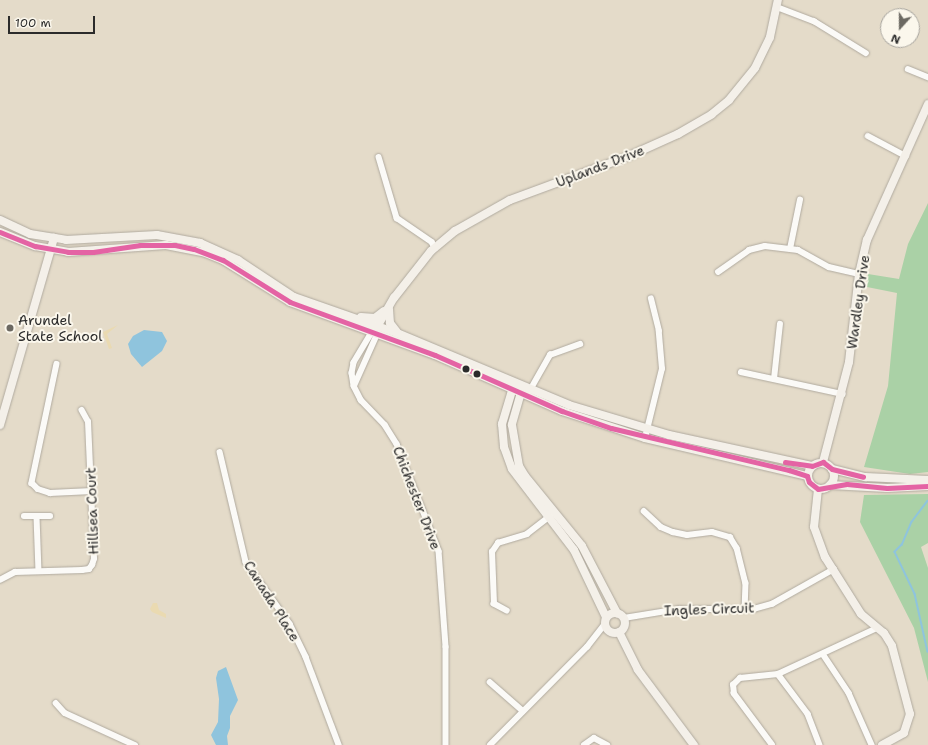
<!DOCTYPE html>
<style>
body{margin:0}
#map{position:relative;width:928px;height:745px;overflow:hidden;background:#e4dbc9;font-family:"Shantell Sans",sans-serif}
div>[style]{position:absolute}
[style*='--x']{left:calc(var(--x)*1px);top:calc(var(--y)*1px);width:calc(var(--w)*1px);rotate:calc(var(--a)*1deg)}
.green>*{inset:0;background:#aad1a6}
.sand>*{inset:0;background:#eadab1}
.water>*{inset:0;background:#8fc4dd}
.stream>*{height:1.5px;margin:-0.75px;padding:0 0.75px;transform-origin:0.75px;border-radius:0.75px;background:#8fc4dd}
.roads{filter:drop-shadow(0 0 1px #b0aa9f) drop-shadow(0 0 1px #b0aa9f)}
.street>*{height:5.5px;margin:-2.75px;padding:0 2.75px;transform-origin:2.75px;border-radius:2.75px;background:#fbfaf7}
.secondary>*{height:8px;margin:-4px;padding:0 4px;transform-origin:4px;border-radius:4px;background:#f4f0e9}
.secondary>.ring{margin:-4px;padding:0;box-sizing:content-box;background:none;border:8px solid #f4f0e9;border-radius:50%}
.bus-1>*{height:5px;margin:-2.5px;padding:0 2.5px;transform-origin:2.5px;border-radius:2.5px;background:#e463a4}
.dots>*{width:11px;height:11px;translate:-50% -50%;box-sizing:border-box;border:2px solid #fbf7ec;border-radius:50%}
span{translate:-50% -50%;white-space:nowrap;text-align:center;line-height:1.15;-webkit-text-stroke:4px #fbf7ec;paint-order:stroke}
.street-label{font-size:14px;color:#2b2b2b}
.poi-label{font-size:14px;color:#2b2b2b}
.left{translate:0 -50%;text-align:left}
.north{position:absolute;left:880px;top:8px;width:40px;height:40px;box-sizing:border-box;background:#fbf7ec;border:1px solid #a8a59f;border-radius:50%;rotate:201deg;font-size:11px;font-weight:700;line-height:16px;text-align:center;color:#2b2b2b}
.north::after{content:'';display:block;margin:auto;width:14px;height:18px;background:#6c6962;clip-path:polygon(50% 0,100% 100%,50% 72%,0 100%)}
.scale{position:absolute;left:8px;top:16px;width:87px;height:18px;box-sizing:border-box;border:2px solid #2b2b2b;border-top:0;padding-left:5px;font-size:12px;line-height:14px;white-space:nowrap;color:#2b2b2b;-webkit-text-stroke:3px #fbf7ec;paint-order:stroke}
</style>
<div id="map">
<div class="green">
<i style="clip-path:polygon(928px 203px,928px 472px,910px 474px,864px 467px,888px 386px,897px 293px,867px 287px,868px 274px,899px 279px,908px 244px)"></i>
<i style="clip-path:polygon(928px 494px,928px 543px,921px 547px,928px 568px,928px 682px,914px 628px,860px 522px,864px 495px)"></i>
</div>
<div class="sand">
<i style="clip-path:polygon(118px 325px,107px 334px,112px 348px,109px 349px,103px 332px)"></i>
<i style="clip-path:polygon(153px 603px,157px 603px,159px 610px,166px 614px,166px 618px,152px 612px,150px 609px)"></i>
</div>
<div class="water">
<i style="clip-path:polygon(144px 330px,162px 332px,167px 341px,162px 351px,142px 367px,131px 354px,128px 344px,133px 336px)"></i>
<i style="clip-path:polygon(226px 667px,238px 700px,230px 716px,230px 728px,227px 736px,228px 745px,216px 745px,211px 735px,218px 722px,219px 699px,216px 678px,218px 671px)"></i>
</div>
<div class="stream">
<i style="--x:928;--y:501;--w:26;--a:127"></i>
<i style="--x:912;--y:522;--w:25;--a:113"></i>
<i style="--x:902;--y:545;--w:10;--a:135"></i>
<i style="--x:895;--y:552;--w:47;--a:64.5"></i>
<i style="--x:915;--y:594;--w:59;--a:77.4"></i>
</div>
<div class="roads">
<div class="street">
<i style="--x:777;--y:7;--w:40;--a:21"></i>
<i style="--x:814;--y:21;--w:61;--a:31.6"></i>
<i style="--x:908;--y:69;--w:22;--a:22"></i>
<i style="--x:868;--y:136;--w:43;--a:27.8"></i>
<i style="--x:379;--y:157;--w:64;--a:73.6"></i>
<i style="--x:397;--y:218;--w:42;--a:34.4"></i>
<i style="--x:432;--y:242;--w:7;--a:63"></i>
<i style="--x:790;--y:249;--w:50;--a:-78.5"></i>
<i style="--x:718;--y:272;--w:38;--a:-35"></i>
<i style="--x:749;--y:250;--w:16;--a:-14"></i>
<i style="--x:765;--y:246;--w:33;--a:7"></i>
<i style="--x:798;--y:250;--w:35;--a:29"></i>
<i style="--x:829;--y:267;--w:31;--a:13"></i>
<i style="--x:373;--y:331;--w:37;--a:121"></i>
<i style="--x:354;--y:363;--w:10;--a:101"></i>
<i style="--x:352;--y:373;--w:13;--a:81"></i>
<i style="--x:354;--y:386;--w:16;--a:63"></i>
<i style="--x:361;--y:400;--w:35;--a:46"></i>
<i style="--x:385;--y:425;--w:22;--a:58"></i>
<i style="--x:397;--y:444;--w:115;--a:68.6"></i>
<i style="--x:439;--y:551;--w:96;--a:85.8"></i>
<i style="--x:446;--y:647;--w:98;--a:90"></i>
<i style="--x:57;--y:364;--w:122;--a:101.9"></i>
<i style="--x:32;--y:483;--w:8;--a:45"></i>
<i style="--x:38;--y:489;--w:13;--a:18"></i>
<i style="--x:50;--y:493;--w:42;--a:-2.7"></i>
<i style="--x:741;--y:372;--w:104;--a:12.2"></i>
<i style="--x:774;--y:379;--w:55;--a:-83.8"></i>
<i style="--x:354;--y:386;--w:59;--a:-66"></i>
<i style="--x:529;--y:392;--w:43;--a:-60.4"></i>
<i style="--x:550;--y:355;--w:32;--a:-20"></i>
<i style="--x:645;--y:438;--w:71;--a:-76.2"></i>
<i style="--x:662;--y:369;--w:38;--a:-95"></i>
<i style="--x:659;--y:331;--w:33;--a:-104"></i>
<i style="--x:220;--y:452;--w:113;--a:76.7"></i>
<i style="--x:246;--y:562;--w:76;--a:54.6"></i>
<i style="--x:290;--y:624;--w:37;--a:64"></i>
<i style="--x:306;--y:657;--w:94;--a:69.4"></i>
<i style="--x:644;--y:511;--w:23;--a:43"></i>
<i style="--x:661;--y:527;--w:13;--a:23"></i>
<i style="--x:673;--y:532;--w:14;--a:12"></i>
<i style="--x:687;--y:535;--w:25;--a:-7"></i>
<i style="--x:712;--y:532;--w:19;--a:16"></i>
<i style="--x:730;--y:537;--w:13;--a:58"></i>
<i style="--x:737;--y:548;--w:36;--a:76"></i>
<i style="--x:746;--y:583;--w:26;--a:92"></i>
<i style="--x:24;--y:516;--w:26;--a:0"></i>
<i style="--x:37;--y:517;--w:54;--a:87.9"></i>
<i style="--x:0;--y:580;--w:17;--a:-28"></i>
<i style="--x:15;--y:572;--w:67;--a:-1.7"></i>
<i style="--x:82;--y:570;--w:7;--a:-8"></i>
<i style="--x:89;--y:569;--w:5;--a:-53"></i>
<i style="--x:92;--y:565;--w:6;--a:-72"></i>
<i style="--x:94;--y:559;--w:137;--a:-92.5"></i>
<i style="--x:88;--y:422;--w:13;--a:-119"></i>
<i style="--x:507;--y:611;--w:15;--a:-152"></i>
<i style="--x:494;--y:604;--w:52;--a:-92.2"></i>
<i style="--x:492;--y:552;--w:11;--a:-56"></i>
<i style="--x:498;--y:543;--w:30;--a:-17"></i>
<i style="--x:527;--y:534;--w:31;--a:-38"></i>
<i style="--x:624;--y:618;--w:56;--a:-9.3"></i>
<i style="--x:679;--y:609;--w:75;--a:0"></i>
<i style="--x:754;--y:609;--w:19;--a:-16"></i>
<i style="--x:772;--y:604;--w:71;--a:-29.4"></i>
<i style="--x:823;--y:654;--w:47;--a:56.3"></i>
<i style="--x:849;--y:693;--w:57;--a:66.1"></i>
<i style="--x:778;--y:674;--w:50;--a:53.1"></i>
<i style="--x:808;--y:714;--w:33;--a:69"></i>
<i style="--x:490;--y:682;--w:44;--a:41.3"></i>
<i style="--x:56;--y:703;--w:13;--a:48"></i>
<i style="--x:65;--y:713;--w:77;--a:24.6"></i>
<i style="--x:490;--y:745;--w:138;--a:-45.3"></i>
<i style="--x:587;--y:647;--w:29;--a:-52"></i>
<i style="--x:584;--y:745;--w:12;--a:-35"></i>
<i style="--x:594;--y:738;--w:15;--a:28"></i>
<i style="--x:772;--y:745;--w:64;--a:-126.7"></i>
<i style="--x:734;--y:694;--w:9;--a:-96"></i>
<i style="--x:733;--y:685;--w:10;--a:-45"></i>
<i style="--x:740;--y:678;--w:38;--a:-6"></i>
<i style="--x:778;--y:674;--w:109;--a:-24.9"></i>
</div>
<div class="secondary">
<i style="--x:0;--y:220;--w:33;--a:25"></i>
<i style="--x:30;--y:234;--w:36;--a:9"></i>
<i style="--x:66;--y:240;--w:91;--a:-3.1"></i>
<i style="--x:157;--y:235;--w:44;--a:10.5"></i>
<i style="--x:200;--y:243;--w:42;--a:24.1"></i>
<i style="--x:238;--y:260;--w:67;--a:33.5"></i>
<i style="--x:294;--y:297;--w:109;--a:19.3"></i>
<i style="--x:397;--y:333;--w:186;--a:22.7"></i>
<i style="--x:569;--y:405;--w:104;--a:16.7"></i>
<i style="--x:669;--y:435;--w:146;--a:12.2"></i>
<i style="--x:0;--y:232;--w:38;--a:22"></i>
<i style="--x:35;--y:246;--w:34;--a:10"></i>
<i style="--x:68;--y:252;--w:98;--a:-4.1"></i>
<i style="--x:166;--y:245;--w:38;--a:11"></i>
<i style="--x:203;--y:252;--w:22;--a:22"></i>
<i style="--x:223;--y:260;--w:79;--a:32.1"></i>
<i style="--x:290;--y:302;--w:154;--a:20.1"></i>
<i style="--x:435;--y:355;--w:139;--a:23.8"></i>
<i style="--x:562;--y:411;--w:87;--a:18"></i>
<i style="--x:645;--y:438;--w:166;--a:13.2"></i>
<i style="--x:389;--y:309;--w:14;--a:86"></i>
<i style="--x:390;--y:323;--w:11;--a:52"></i>
<i style="--x:361;--y:317;--w:14;--a:4"></i>
<i style="--x:375;--y:318;--w:11;--a:-38"></i>
<i style="--x:377;--y:327;--w:34;--a:-60"></i>
<i style="--x:394;--y:298;--w:60;--a:-51.8"></i>
<i style="--x:431;--y:251;--w:31;--a:-40"></i>
<i style="--x:455;--y:231;--w:63;--a:-29.4"></i>
<i style="--x:510;--y:200;--w:127;--a:-20.3"></i>
<i style="--x:629;--y:156;--w:54;--a:-24.2"></i>
<i style="--x:678;--y:134;--w:39;--a:-30"></i>
<i style="--x:712;--y:114;--w:22;--a:-39"></i>
<i style="--x:729;--y:100;--w:41;--a:-50.9"></i>
<i style="--x:755;--y:68;--w:34;--a:-64"></i>
<i style="--x:770;--y:37;--w:38;--a:-78"></i>
<i style="--x:514;--y:384;--w:42;--a:106.7"></i>
<i style="--x:502;--y:424;--w:23;--a:85"></i>
<i style="--x:504;--y:447;--w:23;--a:70"></i>
<i style="--x:512;--y:469;--w:102;--a:52.6"></i>
<i style="--x:574;--y:550;--w:74;--a:64.5"></i>
<i style="--x:522;--y:389;--w:37;--a:106"></i>
<i style="--x:512;--y:425;--w:42;--a:80.3"></i>
<i style="--x:519;--y:466;--w:12;--a:59"></i>
<i style="--x:525;--y:476;--w:90;--a:50.8"></i>
<i style="--x:582;--y:546;--w:76;--a:62.4"></i>
<i style="--x:0;--y:425;--w:195;--a:-73.9"></i>
<i style="--x:823;--y:462;--w:103;--a:-75.4"></i>
<i style="--x:849;--y:362;--w:89;--a:-83.5"></i>
<i style="--x:859;--y:274;--w:35;--a:-77"></i>
<i style="--x:867;--y:240;--w:149;--a:-65.8"></i>
<i class="ring" style="left:808px;top:463px;width:18px;height:18px"></i>
<i style="--x:832;--y:469;--w:34;--a:14"></i>
<i style="--x:865;--y:477;--w:63;--a:2.7"></i>
<i style="--x:830;--y:485;--w:57;--a:3"></i>
<i style="--x:887;--y:488;--w:41;--a:-2.8"></i>
<i style="--x:818;--y:489;--w:38;--a:96"></i>
<i style="--x:814;--y:527;--w:32;--a:70"></i>
<i style="--x:825;--y:557;--w:67;--a:57.7"></i>
<i style="--x:861;--y:614;--w:30;--a:40"></i>
<i style="--x:884;--y:633;--w:15;--a:58"></i>
<i style="--x:892;--y:646;--w:70;--a:75.2"></i>
<i style="--x:910;--y:714;--w:20;--a:108"></i>
<i style="--x:904;--y:733;--w:25;--a:151"></i>
<i class="ring" style="left:605px;top:613px;width:12px;height:12px"></i>
<i style="--x:619;--y:632;--w:42;--a:63.4"></i>
<i style="--x:638;--y:670;--w:94;--a:53.3"></i>
</div>
</div>
<div class="bus-1">
<i style="--x:0;--y:232;--w:38;--a:22"></i>
<i style="--x:35;--y:246;--w:34;--a:10"></i>
<i style="--x:68;--y:252;--w:25;--a:0"></i>
<i style="--x:93;--y:252;--w:48;--a:-8.5"></i>
<i style="--x:140;--y:245;--w:35;--a:0"></i>
<i style="--x:175;--y:245;--w:19;--a:12"></i>
<i style="--x:194;--y:249;--w:31;--a:21"></i>
<i style="--x:223;--y:260;--w:79;--a:32.1"></i>
<i style="--x:290;--y:302;--w:154;--a:20.1"></i>
<i style="--x:435;--y:355;--w:139;--a:23.8"></i>
<i style="--x:562;--y:411;--w:52;--a:19.1"></i>
<i style="--x:611;--y:428;--w:183;--a:13.3"></i>
<i style="--x:789;--y:470;--w:19;--a:18"></i>
<i style="--x:807;--y:476;--w:6;--a:72"></i>
<i style="--x:809;--y:482;--w:11;--a:38"></i>
<i style="--x:818;--y:489;--w:29;--a:-10"></i>
<i style="--x:847;--y:484;--w:40;--a:5.7"></i>
<i style="--x:887;--y:488;--w:41;--a:-2.8"></i>
<i style="--x:785;--y:462;--w:27;--a:8"></i>
<i style="--x:812;--y:466;--w:12;--a:-20"></i>
<i style="--x:823;--y:462;--w:11;--a:38"></i>
<i style="--x:832;--y:469;--w:32;--a:14"></i>
</div>
<div class="dots">
<i style="left:10px;top:328px;background:#6c6962"></i>
<i style="left:466px;top:369px;background:#2b2b2b"></i>
<i style="left:477px;top:374px;background:#2b2b2b"></i>
</div>
<div class="street-label">
<span style="left:600px;top:166px;rotate:-21deg">Uplands Drive</span>
<span style="left:858px;top:302px;rotate:-82deg">Wardley Drive</span>
<span style="left:417px;top:498px;rotate:69deg">Chichester Drive</span>
<span style="left:92px;top:511px;rotate:-92deg">Hillsea Court</span>
<span style="left:272px;top:601px;rotate:58deg">Canada Place</span>
<span style="left:709px;top:609px;rotate:-2deg">Ingles Circuit</span>
</div>
<div class="poi-label">
<span class="left" style="left:18px;top:328px">Arundel<br>State School</span>
</div>
<div class="north">N</div>
<div class="scale">100 m</div>
</div>
